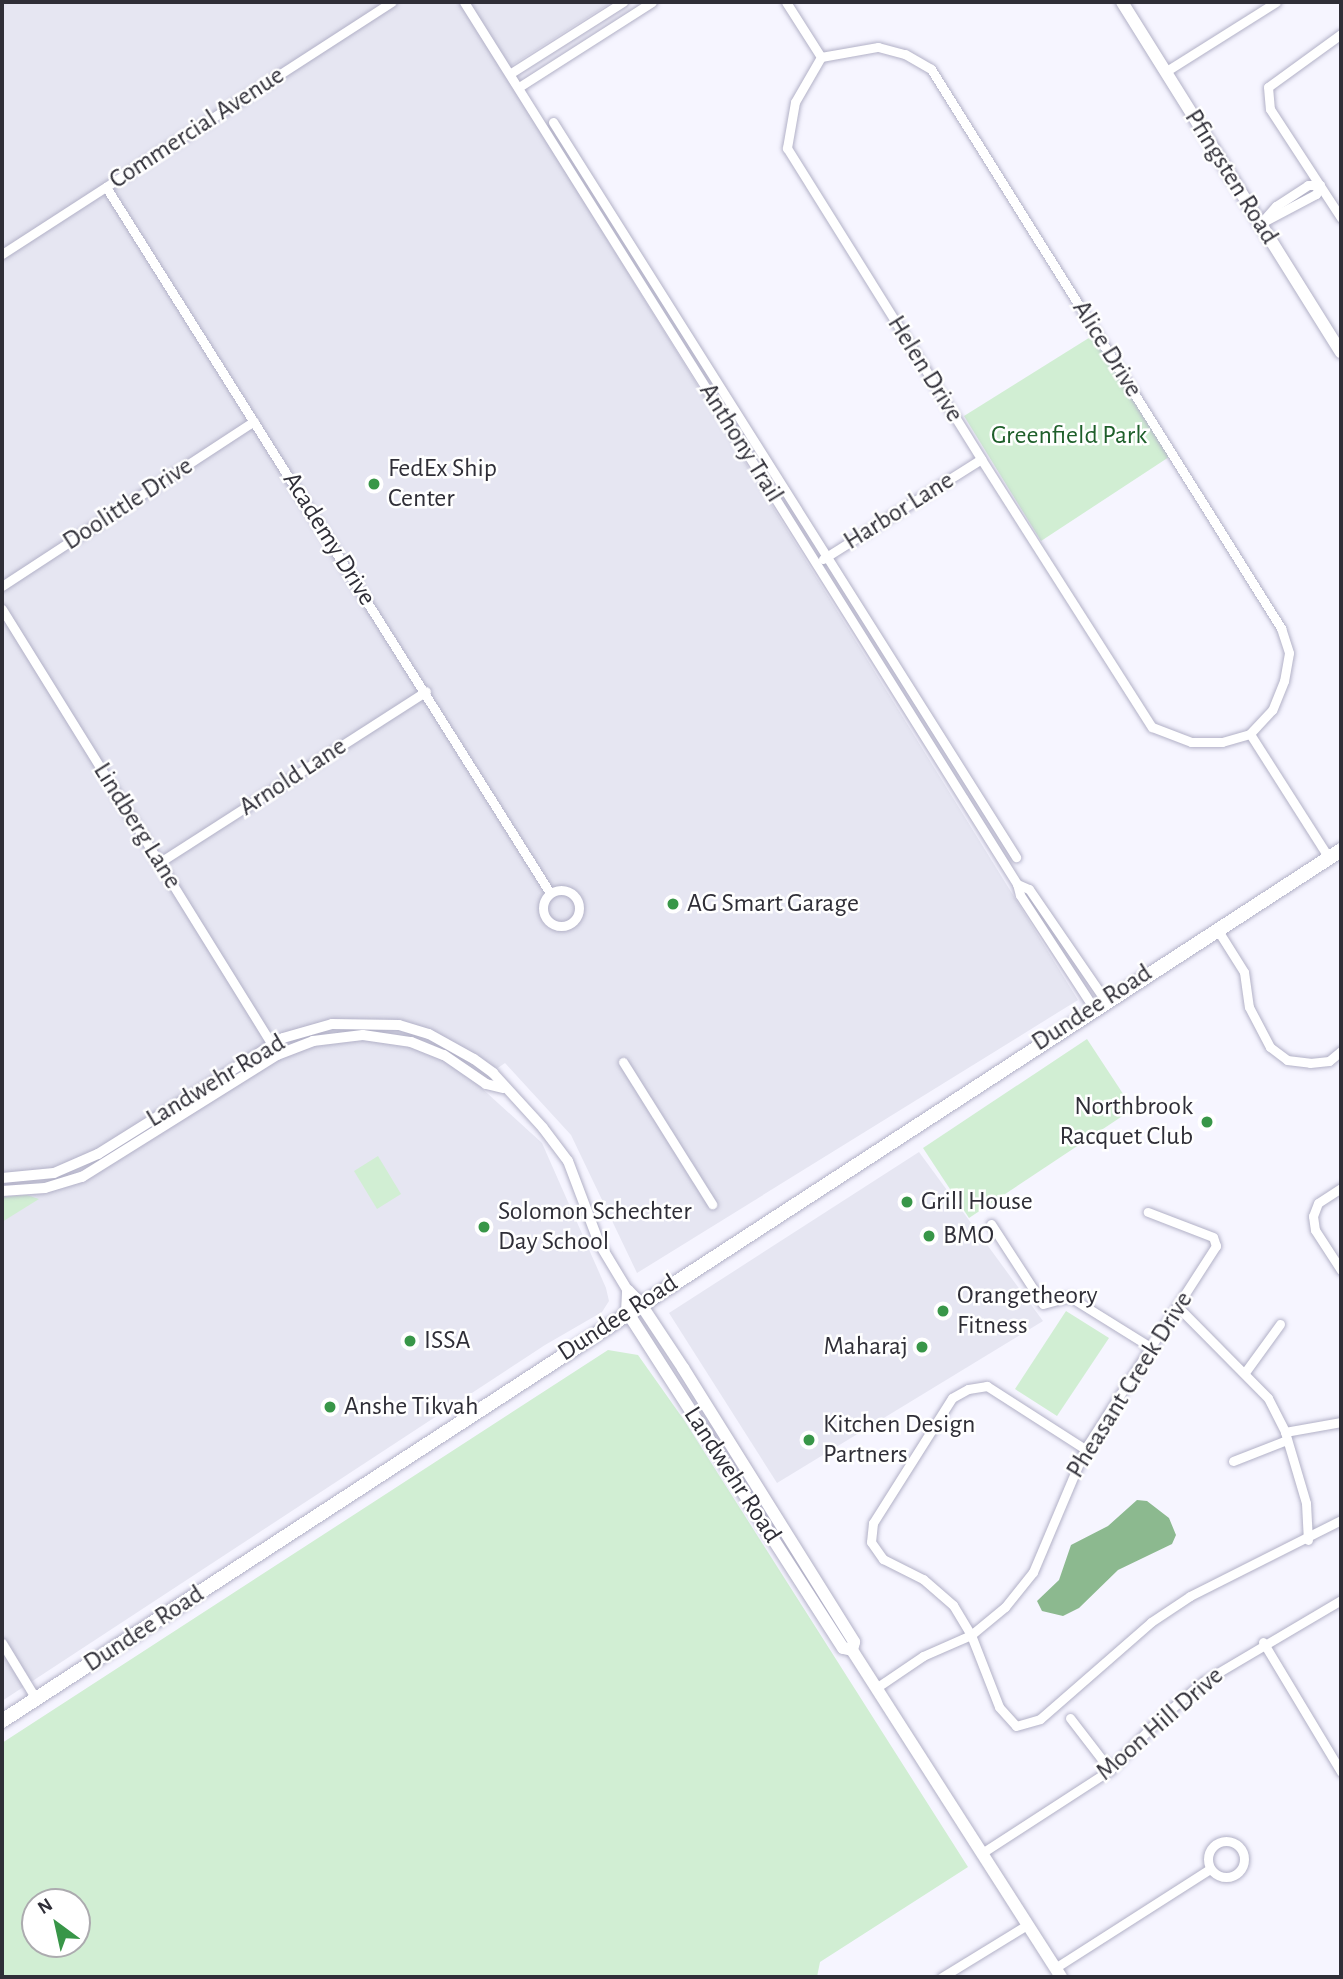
<!DOCTYPE html>
<style>
body{margin:0}
#map{position:relative;width:1343px;height:1979px;overflow:hidden;background:#f6f5ff;font-family:"Alegreya Sans",sans-serif}
div>[style]{position:absolute}
[style*='--x']{left:calc(var(--x)*1px);top:calc(var(--y)*1px);width:calc(var(--w)*1px);rotate:calc(var(--a)*1deg)}
.built>*{inset:0;background:#e6e6f2}
.green>*{inset:0;background:#d1eed3}
.water>*{inset:0;background:#8cb98f}
.roads{filter:drop-shadow(0 0 2px #b2b1c7) drop-shadow(0 0 2px #b2b1c7)}
.minor>*{height:9px;margin:-4.5px;padding:0 4.5px;transform-origin:4.5px;border-radius:4.5px;background:#fff}
.minor>.ring{margin:-4.5px;padding:0;box-sizing:content-box;background:none;border:9px solid #fff;border-radius:50%}
.tertiary>*{height:10px;margin:-5px;padding:0 5px;transform-origin:5px;border-radius:5px;background:#fff}
.secondary>*{height:12px;margin:-6px;padding:0 6px;transform-origin:6px;border-radius:6px;background:#fff}
.primary>*{height:14px;margin:-7px;padding:0 7px;transform-origin:7px;border-radius:7px;background:#fff}
.dots>*{width:19px;height:19px;translate:-50% -50%;box-sizing:border-box;border:4px solid #fff;border-radius:50%}
span{translate:-50% -50%;white-space:nowrap;text-align:center;line-height:1.15;-webkit-text-stroke:5px #fff;paint-order:stroke}
.street-label{font-size:26px;color:#2f2e37}
.park-label{font-size:26px;color:#1e5f2a}
.poi-label{font-size:26px;color:#2f2e37}
.left{translate:0 -50%;text-align:left}
.right{translate:-100% -50%;text-align:right}
.frame{position:absolute;inset:0;border:4px solid #2f2e37;pointer-events:none}
.north{position:absolute;left:21px;top:1888px;width:70px;height:70px;box-sizing:border-box;background:#fff;border:2px solid #acabaf;border-radius:50%;rotate:327deg;font-size:19px;font-weight:700;line-height:28px;text-align:center;color:#2f2e37}
.north::after{content:'';display:block;margin:auto;width:24px;height:32px;background:#389648;clip-path:polygon(50% 0,100% 100%,50% 72%,0 100%)}
</style>
<div id="map">
<div class="built">
<i style="clip-path:polygon(2px 2px,612px 2px,503px 71px,1078px 1000px,637px 1273px,571px 1135px,505px 1063px,476px 1083px,542px 1143px,606px 1288px,609px 1301px,602px 1312px,545px 1345px,2px 1701px)"></i>
<i style="clip-path:polygon(919px 1152px,1043px 1321px,777px 1483px,669px 1313px)"></i>
</div>
<div class="green">
<i style="clip-path:polygon(1092px 336px,1169px 457px,1041px 541px,964px 416px)"></i>
<i style="clip-path:polygon(1087px 1039px,1133px 1109px,969px 1218px,923px 1148px)"></i>
<i style="clip-path:polygon(378px 1156px,401px 1194px,377px 1209px,354px 1171px)"></i>
<i style="clip-path:polygon(27px 1195px,39px 1199px,2px 1222px,2px 1197px)"></i>
<i style="clip-path:polygon(1066px 1311px,1109px 1338px,1057px 1416px,1015px 1389px)"></i>
<i style="clip-path:polygon(evenodd,608px 1350px,638px 1355px,684px 1420px,968px 1867px,820px 1962px,817px 1977px,2px 1977px,2px 1743px,608px 1350px,77px 1902px,77px 1944px,35px 1944px,35px 1902px,77px 1902px)"></i>
</div>
<div class="water">
<i style="clip-path:polygon(1137px 1500px,1147px 1501px,1169px 1518px,1176px 1535px,1172px 1544px,1118px 1570px,1079px 1608px,1063px 1616px,1042px 1611px,1037px 1601px,1059px 1580px,1071px 1545px,1108px 1526px)"></i>
</div>
<div class="roads">
<div class="minor">
<i style="--x:464;--y:2;--w:1041;--a:57.91"></i>
<i style="--x:786;--y:2;--w:65;--a:57.5"></i>
<i style="--x:1341;--y:34;--w:90;--a:144"></i>
<i style="--x:1268;--y:87;--w:22;--a:85"></i>
<i style="--x:1270;--y:109;--w:130;--a:56.9"></i>
<i style="--x:821;--y:57;--w:58;--a:-10"></i>
<i style="--x:878;--y:47;--w:28;--a:15"></i>
<i style="--x:905;--y:54;--w:30;--a:30"></i>
<i style="--x:931;--y:69;--w:660;--a:57.95"></i>
<i style="--x:1281;--y:628;--w:26;--a:72"></i>
<i style="--x:1289;--y:653;--w:28;--a:100"></i>
<i style="--x:1284;--y:681;--w:31;--a:112"></i>
<i style="--x:1272;--y:710;--w:33;--a:133"></i>
<i style="--x:821;--y:57;--w:52;--a:120"></i>
<i style="--x:795;--y:102;--w:47;--a:99.9"></i>
<i style="--x:787;--y:148;--w:367;--a:58"></i>
<i style="--x:981;--y:459;--w:318;--a:57.5"></i>
<i style="--x:1152;--y:727;--w:42;--a:21"></i>
<i style="--x:1191;--y:742;--w:31;--a:0"></i>
<i style="--x:1222;--y:742;--w:29;--a:-16"></i>
<i style="--x:1165;--y:72;--w:131;--a:-32.2"></i>
<i style="--x:511;--y:73;--w:133;--a:-32.4"></i>
<i style="--x:519;--y:87;--w:158;--a:-32.6"></i>
<i style="--x:553;--y:122;--w:869;--a:57.79"></i>
<i style="--x:1308;--y:185;--w:12;--a:0"></i>
<i style="--x:1320;--y:185;--w:10;--a:114"></i>
<i style="--x:1316;--y:194;--w:62;--a:152.2"></i>
<i style="--x:1261;--y:223;--w:23;--a:-49"></i>
<i style="--x:1276;--y:206;--w:38;--a:-33"></i>
<i style="--x:106;--y:187;--w:834;--a:57.83"></i>
<i style="--x:2;--y:254;--w:464;--a:-32.9"></i>
<i style="--x:823;--y:559;--w:187;--a:-32.3"></i>
<i style="--x:2;--y:586;--w:301;--a:-33.2"></i>
<i style="--x:2;--y:609;--w:511;--a:58.21"></i>
<i style="--x:1250;--y:734;--w:147;--a:57.5"></i>
<i style="--x:160;--y:862;--w:316;--a:-32.7"></i>
<i class="ring" style="left:543px;top:890px;width:27px;height:27px"></i>
<i style="--x:1217;--y:929;--w:51;--a:57.9"></i>
<i style="--x:1244;--y:972;--w:35;--a:82"></i>
<i style="--x:1249;--y:1007;--w:45;--a:62.3"></i>
<i style="--x:1270;--y:1047;--w:21;--a:37"></i>
<i style="--x:1287;--y:1060;--w:23;--a:7"></i>
<i style="--x:1310;--y:1063;--w:19;--a:-6"></i>
<i style="--x:1329;--y:1061;--w:16;--a:-40"></i>
<i style="--x:1093;--y:1007;--w:134;--a:-123.1"></i>
<i style="--x:1020;--y:895;--w:11;--a:-105"></i>
<i style="--x:1017;--y:884;--w:13;--a:23"></i>
<i style="--x:1029;--y:889;--w:135;--a:55.6"></i>
<i style="--x:623;--y:1062;--w:168;--a:57.9"></i>
<i style="--x:1341;--y:1188;--w:27;--a:147"></i>
<i style="--x:1318;--y:1203;--w:14;--a:111"></i>
<i style="--x:1313;--y:1216;--w:14;--a:82"></i>
<i style="--x:1315;--y:1230;--w:48;--a:57"></i>
<i style="--x:991;--y:1224;--w:95;--a:57"></i>
<i style="--x:1043;--y:1304;--w:28;--a:-15"></i>
<i style="--x:1070;--y:1297;--w:97;--a:31.9"></i>
<i style="--x:1178;--y:1307;--w:128;--a:45.3"></i>
<i style="--x:1268;--y:1398;--w:38;--a:63"></i>
<i style="--x:1285;--y:1432;--w:74;--a:73.5"></i>
<i style="--x:1306;--y:1503;--w:37;--a:87"></i>
<i style="--x:1246;--y:1371;--w:58;--a:-54.1"></i>
<i style="--x:1285;--y:1432;--w:57;--a:-10.1"></i>
<i style="--x:1085;--y:1449;--w:117;--a:-147.3"></i>
<i style="--x:987;--y:1386;--w:19;--a:171"></i>
<i style="--x:968;--y:1389;--w:18;--a:151"></i>
<i style="--x:952;--y:1398;--w:148;--a:122.3"></i>
<i style="--x:873;--y:1523;--w:19;--a:96"></i>
<i style="--x:871;--y:1542;--w:21;--a:55"></i>
<i style="--x:883;--y:1559;--w:45;--a:26.6"></i>
<i style="--x:923;--y:1579;--w:40;--a:41"></i>
<i style="--x:953;--y:1605;--w:35;--a:59"></i>
<i style="--x:971;--y:1635;--w:77;--a:68.7"></i>
<i style="--x:999;--y:1707;--w:25;--a:48"></i>
<i style="--x:1016;--y:1726;--w:25;--a:-16"></i>
<i style="--x:1040;--y:1719;--w:147;--a:-41.1"></i>
<i style="--x:1151;--y:1622;--w:47;--a:-33.7"></i>
<i style="--x:1190;--y:1596;--w:169;--a:-26.7"></i>
<i style="--x:1233;--y:1461;--w:58;--a:-21.3"></i>
<i style="--x:1263;--y:1642;--w:152;--a:59"></i>
<i style="--x:2;--y:1643;--w:66;--a:58.7"></i>
<i style="--x:876;--y:1688;--w:57;--a:-34.2"></i>
<i style="--x:923;--y:1656;--w:52;--a:-23.6"></i>
<i style="--x:971;--y:1635;--w:44;--a:-39.5"></i>
<i style="--x:1005;--y:1607;--w:45;--a:-51.3"></i>
<i style="--x:1033;--y:1572;--w:134;--a:-67.1"></i>
<i style="--x:1085;--y:1449;--w:242;--a:-57.2"></i>
<i style="--x:1216;--y:1246;--w:9;--a:-108"></i>
<i style="--x:1213;--y:1237;--w:70;--a:-159"></i>
<i style="--x:1070;--y:1718;--w:66;--a:52.4"></i>
<i class="ring" style="left:1208px;top:1841px;width:27px;height:27px"></i>
<i style="--x:982;--y:1853;--w:153;--a:-33"></i>
<i style="--x:1110;--y:1770;--w:69;--a:-46.2"></i>
<i style="--x:1158;--y:1720;--w:60;--a:-40.3"></i>
<i style="--x:1204;--y:1681;--w:159;--a:-30.6"></i>
<i style="--x:1055;--y:1968;--w:184;--a:-32.6"></i>
<i style="--x:942;--y:1977;--w:100;--a:-31.5"></i>
</div>
<div class="tertiary">
<i style="--x:2;--y:1178;--w:52;--a:-5.5"></i>
<i style="--x:54;--y:1173;--w:48;--a:-23.4"></i>
<i style="--x:98;--y:1154;--w:218;--a:-32.1"></i>
<i style="--x:283;--y:1038;--w:51;--a:-15.9"></i>
<i style="--x:332;--y:1024;--w:67;--a:0.9"></i>
<i style="--x:399;--y:1025;--w:31;--a:17"></i>
<i style="--x:429;--y:1034;--w:51;--a:29.1"></i>
<i style="--x:474;--y:1059;--w:24;--a:36"></i>
<i style="--x:493;--y:1073;--w:74;--a:47.7"></i>
<i style="--x:543;--y:1128;--w:41;--a:52.9"></i>
<i style="--x:568;--y:1161;--w:88;--a:69.3"></i>
<i style="--x:599;--y:1243;--w:56;--a:58.9"></i>
<i style="--x:2;--y:1191;--w:43;--a:-4"></i>
<i style="--x:45;--y:1188;--w:39;--a:-17"></i>
<i style="--x:82;--y:1177;--w:230;--a:-32"></i>
<i style="--x:277;--y:1055;--w:39;--a:-21"></i>
<i style="--x:313;--y:1041;--w:50;--a:-6.8"></i>
<i style="--x:363;--y:1035;--w:49;--a:8.3"></i>
<i style="--x:411;--y:1042;--w:35;--a:22"></i>
<i style="--x:444;--y:1055;--w:51;--a:34.6"></i>
<i style="--x:486;--y:1084;--w:18;--a:13"></i>
</div>
<div class="secondary">
<i style="--x:1122;--y:2;--w:413;--a:58"></i>
<i style="--x:628;--y:1291;--w:17;--a:45"></i>
<i style="--x:640;--y:1303;--w:78;--a:56.5"></i>
<i style="--x:683;--y:1368;--w:323;--a:58"></i>
<i style="--x:854;--y:1642;--w:8;--a:104"></i>
<i style="--x:852;--y:1650;--w:9;--a:-167"></i>
<i style="--x:843;--y:1648;--w:399;--a:-122.7"></i>
<i style="--x:627;--y:1312;--w:21;--a:-87"></i>
<i style="--x:852;--y:1650;--w:388;--a:57.4"></i>
</div>
<div class="primary">
<i style="--x:2;--y:1721;--w:1597;--a:-33.04"></i>
</div>
</div>
<div class="dots">
<i style="left:374px;top:484px;background:#389648"></i>
<i style="left:673px;top:904px;background:#389648"></i>
<i style="left:1207px;top:1122px;background:#389648"></i>
<i style="left:907px;top:1202px;background:#389648"></i>
<i style="left:484px;top:1227px;background:#389648"></i>
<i style="left:929px;top:1236px;background:#389648"></i>
<i style="left:943px;top:1311px;background:#389648"></i>
<i style="left:410px;top:1341px;background:#389648"></i>
<i style="left:922px;top:1347px;background:#389648"></i>
<i style="left:330px;top:1407px;background:#389648"></i>
<i style="left:809px;top:1440px;background:#389648"></i>
</div>
<div class="street-label">
<span style="left:197px;top:128px;rotate:-33deg">Commercial Avenue</span>
<span style="left:1231px;top:177px;rotate:58deg">Pfingsten Road</span>
<span style="left:1107px;top:349px;rotate:58deg">Alice Drive</span>
<span style="left:925px;top:369px;rotate:58deg">Helen Drive</span>
<span style="left:741px;top:443px;rotate:58deg">Anthony Trail</span>
<span style="left:128px;top:504px;rotate:-33deg">Doolittle Drive</span>
<span style="left:899px;top:511px;rotate:-32deg">Harbor Lane</span>
<span style="left:329px;top:539px;rotate:58deg">Academy Drive</span>
<span style="left:293px;top:777px;rotate:-33deg">Arnold Lane</span>
<span style="left:137px;top:826px;rotate:58deg">Lindberg Lane</span>
<span style="left:1092px;top:1008px;rotate:-33deg">Dundee Road</span>
<span style="left:216px;top:1081px;rotate:-31deg">Landwehr Road</span>
<span style="left:618px;top:1318px;rotate:-33deg">Dundee Road</span>
<span style="left:1130px;top:1385px;rotate:-58deg">Pheasant Creek Drive</span>
<span style="left:732px;top:1475px;rotate:57deg">Landwehr Road</span>
<span style="left:144px;top:1629px;rotate:-33deg">Dundee Road</span>
<span style="left:1160px;top:1724px;rotate:-41deg">Moon Hill Drive</span>
</div>
<div class="park-label">
<span style="left:1069px;top:436px">Greenfield Park</span>
</div>
<div class="poi-label">
<span class="left" style="left:388px;top:484px">FedEx Ship<br>Center</span>
<span class="left" style="left:687px;top:904px">AG Smart Garage</span>
<span class="right" style="left:1193px;top:1122px">Northbrook<br>Racquet Club</span>
<span class="left" style="left:921px;top:1202px">Grill House</span>
<span class="left" style="left:498px;top:1227px">Solomon Schechter<br>Day School</span>
<span class="left" style="left:943px;top:1236px">BMO</span>
<span class="left" style="left:957px;top:1311px">Orangetheory<br>Fitness</span>
<span class="left" style="left:424px;top:1341px">ISSA</span>
<span class="right" style="left:908px;top:1347px">Maharaj</span>
<span class="left" style="left:344px;top:1407px">Anshe Tikvah</span>
<span class="left" style="left:823px;top:1440px">Kitchen Design<br>Partners</span>
</div>
<div class="frame"></div>
<div class="north">N</div>
</div>
